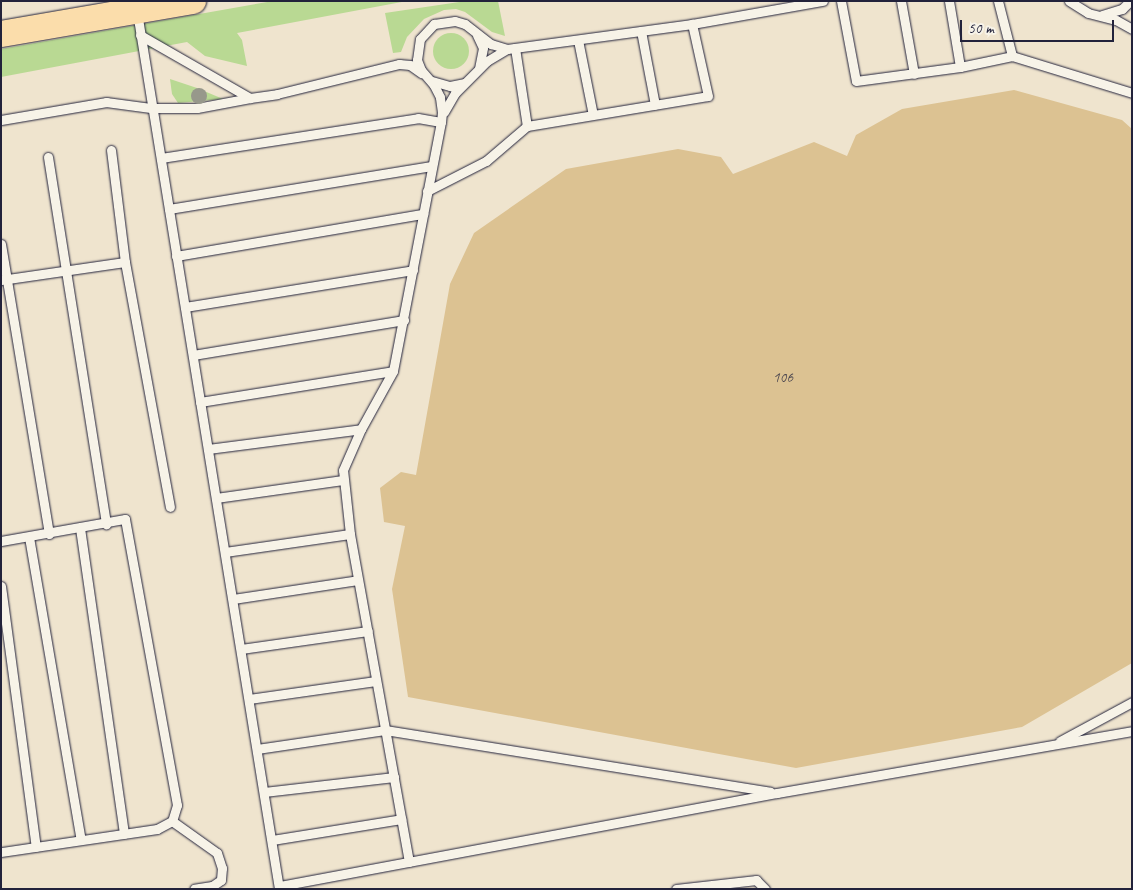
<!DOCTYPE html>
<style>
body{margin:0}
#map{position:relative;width:1133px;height:890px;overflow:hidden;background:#efe4ce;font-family:Caveat,sans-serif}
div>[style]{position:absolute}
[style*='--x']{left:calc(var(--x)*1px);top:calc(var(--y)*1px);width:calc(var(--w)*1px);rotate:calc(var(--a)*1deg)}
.green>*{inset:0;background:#b9d993}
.round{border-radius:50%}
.building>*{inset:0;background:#dcc292}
.roads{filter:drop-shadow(0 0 1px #22223b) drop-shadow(0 0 1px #22223b)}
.service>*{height:9px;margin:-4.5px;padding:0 4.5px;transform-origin:4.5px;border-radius:4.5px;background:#f7f3e8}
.primary>*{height:26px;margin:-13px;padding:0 13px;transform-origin:13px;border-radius:13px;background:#fbddab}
.trees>*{width:16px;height:16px;margin:-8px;border-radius:50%;background:#97988b}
span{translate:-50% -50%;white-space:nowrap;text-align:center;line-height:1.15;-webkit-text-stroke:5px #f7f3e8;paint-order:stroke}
.number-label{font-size:15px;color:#504a51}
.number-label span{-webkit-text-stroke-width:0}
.frame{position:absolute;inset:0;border:2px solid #22223b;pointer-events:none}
.scale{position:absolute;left:960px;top:20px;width:154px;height:22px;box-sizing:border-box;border:2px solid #22223b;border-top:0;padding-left:6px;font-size:15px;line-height:18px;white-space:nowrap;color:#22223b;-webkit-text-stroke:4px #f7f3e8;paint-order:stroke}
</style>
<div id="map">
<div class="green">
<i style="clip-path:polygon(273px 1px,407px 1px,237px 33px,242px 40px,247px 66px,205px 56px,187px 42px,1px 77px,1px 49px)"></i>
<i style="clip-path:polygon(466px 1px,498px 1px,505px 36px,492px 32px,465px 12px,456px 9px,444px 10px,424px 19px,407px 37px,401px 52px,393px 53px,385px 13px)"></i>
<i class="round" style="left:433px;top:33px;width:36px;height:36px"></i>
<i style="clip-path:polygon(170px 79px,197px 88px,223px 99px,178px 103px,172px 94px)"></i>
</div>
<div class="building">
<i style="clip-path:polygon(1014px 90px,1122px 120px,1132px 129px,1132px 663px,1022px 727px,796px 768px,408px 697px,392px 589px,405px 526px,384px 522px,380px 488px,401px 472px,416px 475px,450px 284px,474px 233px,566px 169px,678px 149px,721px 157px,733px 174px,814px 142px,847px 156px,856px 135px,902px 109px)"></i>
</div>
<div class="roads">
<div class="service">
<i style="--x:841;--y:1;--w:81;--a:79.4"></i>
<i style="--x:856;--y:81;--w:105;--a:-7.7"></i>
<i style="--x:960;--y:67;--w:53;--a:-11.9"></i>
<i style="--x:1012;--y:56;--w:126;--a:17.1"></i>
<i style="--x:901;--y:1;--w:74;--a:79.9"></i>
<i style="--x:949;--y:1;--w:67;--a:80.5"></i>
<i style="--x:998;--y:1;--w:57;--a:75.7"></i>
<i style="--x:1069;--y:1;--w:22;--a:32"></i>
<i style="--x:1088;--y:13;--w:29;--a:14"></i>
<i style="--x:1116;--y:20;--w:18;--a:29"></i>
<i style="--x:137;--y:12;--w:888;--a:80.8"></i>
<i style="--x:1102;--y:15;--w:21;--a:-17"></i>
<i style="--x:1122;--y:9;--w:11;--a:-45"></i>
<i style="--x:641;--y:31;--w:75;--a:79.3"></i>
<i style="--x:140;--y:35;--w:127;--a:29.8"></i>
<i style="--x:250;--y:98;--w:27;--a:-8"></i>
<i style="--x:277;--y:94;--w:126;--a:-13.8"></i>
<i style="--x:399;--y:64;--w:11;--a:5"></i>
<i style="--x:410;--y:65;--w:14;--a:36"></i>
<i style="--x:477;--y:35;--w:14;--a:65"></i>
<i style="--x:483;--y:48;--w:20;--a:101"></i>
<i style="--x:578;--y:40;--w:76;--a:78.7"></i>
<i style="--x:515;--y:48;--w:79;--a:81.3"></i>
<i style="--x:432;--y:81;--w:19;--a:16"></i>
<i style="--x:450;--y:86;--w:14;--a:-12"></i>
<i style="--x:444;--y:112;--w:22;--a:-60"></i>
<i style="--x:455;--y:93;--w:45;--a:-45"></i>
<i style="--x:487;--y:61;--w:23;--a:-31"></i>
<i style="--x:507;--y:49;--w:187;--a:-7.7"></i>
<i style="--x:692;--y:24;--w:133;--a:-10"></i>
<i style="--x:1;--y:120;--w:107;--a:-9.7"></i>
<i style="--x:106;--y:102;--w:45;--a:7.6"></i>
<i style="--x:151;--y:108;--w:46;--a:0"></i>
<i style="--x:197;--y:108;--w:54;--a:-10.7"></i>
<i style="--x:111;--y:150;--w:113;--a:82.9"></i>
<i style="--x:125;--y:262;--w:249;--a:79.6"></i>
<i style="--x:48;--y:157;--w:372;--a:81"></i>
<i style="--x:161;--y:158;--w:260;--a:-8.8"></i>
<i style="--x:418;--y:118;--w:23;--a:10"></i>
<i style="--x:427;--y:191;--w:66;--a:-27"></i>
<i style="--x:486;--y:161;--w:54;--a:-40.5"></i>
<i style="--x:527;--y:126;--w:183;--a:-9.4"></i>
<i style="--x:708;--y:96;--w:74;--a:-102.5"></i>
<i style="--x:169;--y:209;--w:266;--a:-9.3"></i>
<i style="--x:1;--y:244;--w:294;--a:80.6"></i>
<i style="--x:176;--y:256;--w:251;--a:-9.7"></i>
<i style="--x:1;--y:280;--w:125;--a:-8.3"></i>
<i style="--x:185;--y:307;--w:231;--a:-9.2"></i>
<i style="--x:193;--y:355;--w:214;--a:-9.4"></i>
<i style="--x:200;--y:402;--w:195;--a:-9.1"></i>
<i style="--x:208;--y:449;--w:154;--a:-7.4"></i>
<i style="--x:216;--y:498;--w:128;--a:-8.1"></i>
<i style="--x:80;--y:528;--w:309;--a:81.8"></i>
<i style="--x:29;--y:537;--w:307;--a:80.3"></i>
<i style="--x:1;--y:541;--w:126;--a:-10.1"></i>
<i style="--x:125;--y:519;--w:291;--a:79.7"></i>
<i style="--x:177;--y:805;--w:17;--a:107"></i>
<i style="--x:172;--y:821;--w:17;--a:152"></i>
<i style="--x:157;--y:829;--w:158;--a:171.6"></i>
<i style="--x:225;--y:552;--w:126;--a:-8.2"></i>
<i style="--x:1;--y:586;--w:263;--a:82.4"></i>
<i style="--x:233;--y:599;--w:126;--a:-8.6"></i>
<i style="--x:241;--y:649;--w:128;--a:-8.1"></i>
<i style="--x:249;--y:699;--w:128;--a:-8.1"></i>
<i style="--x:1060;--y:741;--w:82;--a:-28.4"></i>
<i style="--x:257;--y:749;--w:129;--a:-8.4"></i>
<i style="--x:385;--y:730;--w:390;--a:9.1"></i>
<i style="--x:264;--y:792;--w:131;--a:-6.6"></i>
<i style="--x:172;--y:821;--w:55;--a:35.4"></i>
<i style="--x:217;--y:853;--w:16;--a:72"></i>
<i style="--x:222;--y:868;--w:12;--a:95"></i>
<i style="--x:221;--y:880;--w:11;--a:146"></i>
<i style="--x:212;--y:886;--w:18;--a:171"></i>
<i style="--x:272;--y:840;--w:131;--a:-9.2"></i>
<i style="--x:409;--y:862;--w:333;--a:-100.2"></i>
<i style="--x:350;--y:534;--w:64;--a:-96.2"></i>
<i style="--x:343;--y:470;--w:45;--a:-66.3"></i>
<i style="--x:361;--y:429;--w:66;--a:-61.1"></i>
<i style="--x:393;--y:371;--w:254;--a:-79.1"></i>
<i style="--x:441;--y:122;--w:10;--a:-84"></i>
<i style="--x:442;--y:112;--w:15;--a:-98"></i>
<i style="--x:440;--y:97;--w:13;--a:-117"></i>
<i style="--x:434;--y:85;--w:20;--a:-131"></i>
<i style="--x:421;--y:70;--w:11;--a:-112"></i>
<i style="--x:417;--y:60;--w:21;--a:-82"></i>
<i style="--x:420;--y:39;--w:21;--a:-47"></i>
<i style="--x:434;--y:24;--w:21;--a:-8"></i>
<i style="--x:455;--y:21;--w:10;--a:17"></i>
<i style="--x:465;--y:24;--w:33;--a:38"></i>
<i style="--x:491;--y:44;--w:17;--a:17"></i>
<i style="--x:280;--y:886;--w:506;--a:-10.6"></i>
<i style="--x:777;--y:793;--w:360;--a:-9.9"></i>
<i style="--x:676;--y:889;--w:81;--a:-6.4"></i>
<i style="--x:756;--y:880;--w:13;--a:45"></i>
</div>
<div class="primary">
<i style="--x:1;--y:34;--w:195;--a:-9.8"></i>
</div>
</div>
<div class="trees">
<i style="left:199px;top:96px"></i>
</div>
<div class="number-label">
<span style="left:783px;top:378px">106</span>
</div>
<div class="frame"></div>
<div class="scale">50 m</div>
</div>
